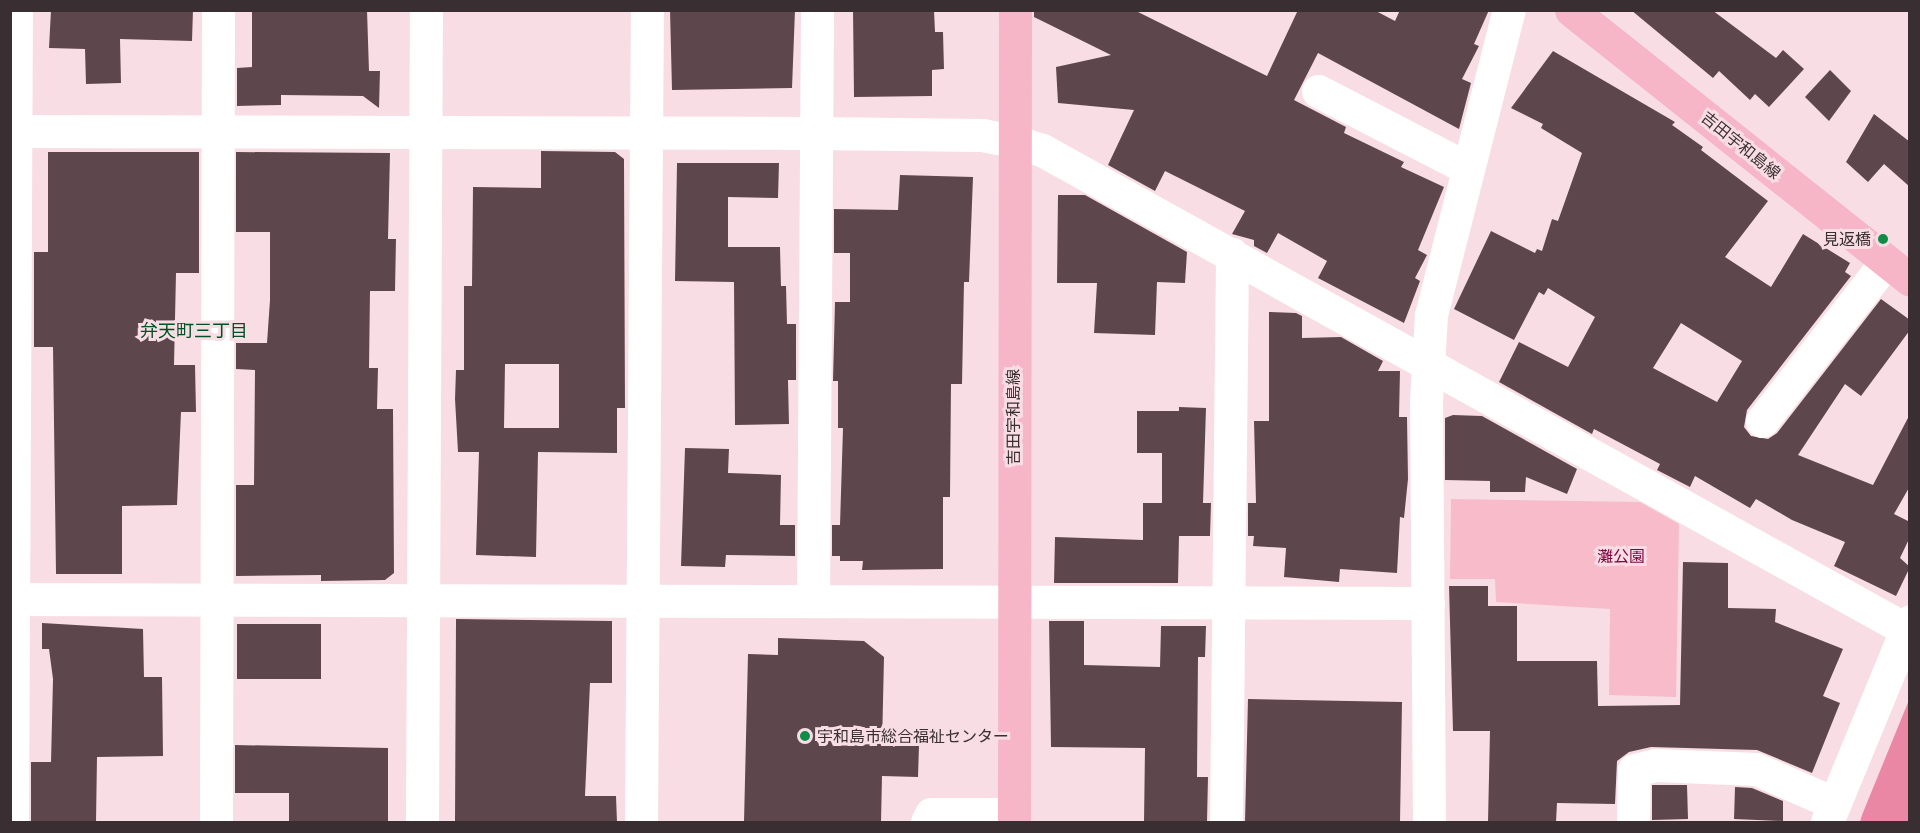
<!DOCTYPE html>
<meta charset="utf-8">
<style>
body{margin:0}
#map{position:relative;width:1920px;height:833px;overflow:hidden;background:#f8dee4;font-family:"Noto Sans","Noto Sans JP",sans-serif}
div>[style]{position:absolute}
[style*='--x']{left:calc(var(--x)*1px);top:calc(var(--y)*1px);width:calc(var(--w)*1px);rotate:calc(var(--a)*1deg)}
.green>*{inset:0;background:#f7bbca}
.water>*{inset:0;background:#ea87a4}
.building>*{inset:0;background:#5d474d}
.minor>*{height:33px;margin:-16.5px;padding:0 16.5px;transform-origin:16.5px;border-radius:16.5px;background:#fff}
.major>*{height:33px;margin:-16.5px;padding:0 16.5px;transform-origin:16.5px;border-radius:16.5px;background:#f7b5c8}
.dots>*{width:16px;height:16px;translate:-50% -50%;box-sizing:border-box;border:3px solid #f8dee4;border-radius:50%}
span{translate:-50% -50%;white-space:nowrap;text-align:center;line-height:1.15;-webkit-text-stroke:6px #f8dee4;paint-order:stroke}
.street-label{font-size:16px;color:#392f32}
.poi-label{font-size:16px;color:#392f32}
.right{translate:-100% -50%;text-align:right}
.left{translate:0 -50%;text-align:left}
.park-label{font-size:16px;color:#7f033e}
.neighbourhood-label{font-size:18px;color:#005025}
.frame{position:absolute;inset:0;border:12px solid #392f32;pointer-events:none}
</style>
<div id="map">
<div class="green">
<i style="clip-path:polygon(1451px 499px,1640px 502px,1679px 524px,1676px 697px,1609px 695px,1610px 609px,1496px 602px,1495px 579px,1450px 579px)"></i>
</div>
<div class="water">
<i style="clip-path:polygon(1909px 700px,1909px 822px,1860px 822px,1862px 815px)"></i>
</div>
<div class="building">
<i style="clip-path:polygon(51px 10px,193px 10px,192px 41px,120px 39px,121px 83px,86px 84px,85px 49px,49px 48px)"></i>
<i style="clip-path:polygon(252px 10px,367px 10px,369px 71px,380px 71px,379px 108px,363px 96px,281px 95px,281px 105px,237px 106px,237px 68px,252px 67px)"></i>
<i style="clip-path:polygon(670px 10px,795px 10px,792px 88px,672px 90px)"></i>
<i style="clip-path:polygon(853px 10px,934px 10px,935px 32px,943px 32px,944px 69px,932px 70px,932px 96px,854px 97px)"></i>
<i style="clip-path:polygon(1034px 10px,1134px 10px,1267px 76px,1298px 10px,1374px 10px,1395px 21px,1400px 10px,1489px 10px,1474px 44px,1479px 46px,1462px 79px,1471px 83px,1459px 129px,1318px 53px,1294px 100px,1346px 127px,1344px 133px,1404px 162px,1401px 167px,1444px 187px,1418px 250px,1427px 255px,1415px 278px,1420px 281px,1404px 323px,1318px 278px,1327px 261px,1278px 233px,1267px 253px,1254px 246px,1254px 240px,1232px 234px,1245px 211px,1165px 171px,1155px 191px,1108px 165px,1134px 110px,1058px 103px,1056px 67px,1111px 55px,1034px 17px)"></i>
<i style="clip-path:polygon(1631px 10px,1712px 10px,1776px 58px,1783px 50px,1804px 69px,1769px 107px,1755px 94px,1750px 100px,1719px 71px,1713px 78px)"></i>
<i style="clip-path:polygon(evenodd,1553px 51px,1675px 122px,1672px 125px,1703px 147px,1701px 150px,1768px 201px,1725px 257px,1771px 287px,1803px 234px,1850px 263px,1845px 272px,1851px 276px,1747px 410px,1744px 427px,1751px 436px,1768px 439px,1777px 433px,1881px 299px,1910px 320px,1910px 330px,1861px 396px,1845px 384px,1798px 455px,1873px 485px,1910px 414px,1910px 486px,1894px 514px,1910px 522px,1910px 537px,1900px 558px,1910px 567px,1896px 596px,1834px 566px,1845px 542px,1792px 520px,1756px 499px,1750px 508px,1695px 476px,1690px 487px,1657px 470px,1660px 464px,1594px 429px,1592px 434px,1499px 382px,1519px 342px,1568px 367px,1595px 317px,1548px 288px,1544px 295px,1539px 292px,1514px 340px,1454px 309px,1491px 231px,1535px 253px,1537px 249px,1542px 251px,1552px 219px,1558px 221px,1582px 153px,1541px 128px,1543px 124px,1511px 108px,1553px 51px,1681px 323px,1742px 361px,1717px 402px,1653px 368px,1681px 323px)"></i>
<i style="clip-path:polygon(1830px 70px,1851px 91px,1829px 121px,1805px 97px)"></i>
<i style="clip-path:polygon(1874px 114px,1910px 142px,1910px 187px,1884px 164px,1868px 182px,1846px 162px)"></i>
<i style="clip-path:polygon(evenodd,541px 151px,615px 152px,624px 159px,625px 408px,617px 408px,617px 453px,538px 452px,536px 557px,476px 555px,479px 452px,458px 452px,455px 399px,456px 370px,464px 370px,464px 286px,472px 286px,473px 187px,541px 188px,541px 151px,505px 364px,559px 364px,559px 428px,504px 428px,505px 364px)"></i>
<i style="clip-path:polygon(48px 152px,199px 152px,199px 273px,176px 273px,174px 365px,195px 365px,196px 412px,181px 412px,177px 505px,122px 506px,122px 574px,56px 574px,53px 347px,34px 347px,34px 252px,48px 252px)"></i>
<i style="clip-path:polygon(236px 152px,390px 153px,388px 239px,396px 239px,395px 291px,370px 291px,369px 368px,378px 368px,377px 409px,393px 409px,394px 573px,385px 580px,321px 581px,321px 575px,236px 576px,236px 485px,254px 485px,255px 370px,236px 369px,236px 343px,267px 343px,270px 300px,270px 232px,236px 232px)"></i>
<i style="clip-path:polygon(677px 163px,779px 163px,778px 198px,728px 197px,728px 247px,780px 247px,781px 286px,786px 286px,787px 324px,796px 324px,796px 380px,788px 380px,789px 424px,735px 425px,734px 282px,675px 281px)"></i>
<i style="clip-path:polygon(900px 175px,973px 177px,969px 282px,964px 282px,962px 384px,951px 384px,950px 497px,943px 497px,943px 569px,862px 570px,863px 561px,840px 561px,840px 556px,832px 556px,832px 525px,840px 525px,843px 428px,838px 428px,838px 381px,833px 381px,835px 302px,850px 302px,850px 253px,834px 253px,834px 209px,898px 210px)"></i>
<i style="clip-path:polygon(1058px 195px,1085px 195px,1187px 252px,1185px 283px,1157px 282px,1155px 335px,1094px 333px,1097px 283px,1057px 283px)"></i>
<i style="clip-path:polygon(1269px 312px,1296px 313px,1302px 316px,1302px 338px,1341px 337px,1383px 361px,1378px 371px,1400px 371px,1399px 417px,1407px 417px,1408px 479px,1404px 518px,1400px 517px,1397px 573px,1340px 569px,1339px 582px,1284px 577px,1286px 548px,1253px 546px,1254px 536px,1248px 536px,1248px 503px,1256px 503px,1254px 421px,1269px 421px)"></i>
<i style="clip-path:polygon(1179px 407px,1206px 408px,1203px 503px,1211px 503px,1210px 536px,1179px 536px,1178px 583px,1054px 583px,1055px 537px,1143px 540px,1143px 503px,1162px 503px,1162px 453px,1137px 453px,1137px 411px,1179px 411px)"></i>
<i style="clip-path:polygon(1453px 415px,1482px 416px,1577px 469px,1567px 494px,1526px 477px,1525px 492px,1490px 492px,1490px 481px,1445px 480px,1445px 418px)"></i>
<i style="clip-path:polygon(685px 448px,729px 449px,728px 473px,781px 475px,780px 525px,795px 525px,795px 556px,726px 555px,725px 567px,681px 566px)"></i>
<i style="clip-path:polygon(1683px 562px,1728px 563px,1728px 608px,1776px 609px,1775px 622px,1843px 649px,1823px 696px,1840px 703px,1812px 773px,1757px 750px,1651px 747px,1629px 752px,1617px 761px,1615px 804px,1557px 803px,1556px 822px,1488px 822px,1490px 731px,1453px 731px,1449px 586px,1488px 586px,1488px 606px,1517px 606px,1517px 661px,1597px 661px,1598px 706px,1680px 705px)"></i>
<i style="clip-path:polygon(456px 619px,612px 621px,612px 683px,590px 683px,585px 796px,616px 796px,617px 822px,455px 822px)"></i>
<i style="clip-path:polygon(1049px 621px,1084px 621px,1084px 665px,1160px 667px,1161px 626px,1206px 626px,1205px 657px,1198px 657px,1197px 777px,1208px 777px,1207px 822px,1144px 822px,1145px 748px,1051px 747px)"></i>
<i style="clip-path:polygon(42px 623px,143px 629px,144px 677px,162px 677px,163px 756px,97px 757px,96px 822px,31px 822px,31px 762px,51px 762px,53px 679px,49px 649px,42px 649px)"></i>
<i style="clip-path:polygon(237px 624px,321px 624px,321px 679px,237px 679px)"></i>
<i style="clip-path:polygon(778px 638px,864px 641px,884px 657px,882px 746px,919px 746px,918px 777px,882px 776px,881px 822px,744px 822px,748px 654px,778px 655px)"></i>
<i style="clip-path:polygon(1248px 699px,1402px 702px,1400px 822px,1245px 822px)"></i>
<i style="clip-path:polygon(235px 745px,388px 748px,388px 822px,289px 822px,289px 793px,235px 793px)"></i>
<i style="clip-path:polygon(1652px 785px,1687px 785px,1688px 819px,1652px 820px)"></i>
<i style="clip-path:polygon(1735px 787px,1752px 788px,1783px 801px,1783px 821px,1734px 819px)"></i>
</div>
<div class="minor">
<i style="--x:1318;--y:91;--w:168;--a:27.3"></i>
<i style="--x:10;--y:131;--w:806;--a:0.14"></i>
<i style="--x:816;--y:133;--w:166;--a:0.7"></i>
<i style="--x:982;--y:135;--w:33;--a:11"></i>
<i style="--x:1014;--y:141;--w:29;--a:18"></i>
<i style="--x:1042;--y:150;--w:987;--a:29.03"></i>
<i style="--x:1762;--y:421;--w:202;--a:-52.1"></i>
<i style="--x:10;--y:599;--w:1418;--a:0.16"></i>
<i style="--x:813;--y:599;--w:589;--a:-89.61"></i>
<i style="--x:12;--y:822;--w:812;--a:-89.72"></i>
<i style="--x:216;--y:822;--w:812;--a:-89.86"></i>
<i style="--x:422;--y:822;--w:812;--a:-89.72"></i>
<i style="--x:641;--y:822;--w:812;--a:-89.58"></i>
<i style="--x:927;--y:822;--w:9;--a:-63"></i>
<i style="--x:931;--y:814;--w:83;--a:0"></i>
<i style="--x:1226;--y:822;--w:568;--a:-89.39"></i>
<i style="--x:1429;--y:822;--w:421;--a:-90.4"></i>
<i style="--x:1426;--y:401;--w:86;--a:-86.7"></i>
<i style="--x:1431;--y:315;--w:315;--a:-75.7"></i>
<i style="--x:1633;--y:822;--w:52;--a:-88.9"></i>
<i style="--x:1634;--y:770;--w:22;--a:-13"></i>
<i style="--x:1655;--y:765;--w:101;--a:2.3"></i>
<i style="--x:1756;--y:769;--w:85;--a:23.6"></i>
<i style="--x:1827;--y:822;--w:217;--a:-67.6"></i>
</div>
<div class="major">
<i style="--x:1571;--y:10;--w:433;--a:38.5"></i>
<i style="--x:1014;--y:822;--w:812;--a:-89.93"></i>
</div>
<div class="dots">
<i style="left:1883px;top:239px;background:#0e8c48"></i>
<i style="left:805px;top:736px;background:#0e8c48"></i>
</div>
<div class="street-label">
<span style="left:1741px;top:145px;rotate:39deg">吉田宇和島線</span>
<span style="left:1013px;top:417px;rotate:-90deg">吉田宇和島線</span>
</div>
<div class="poi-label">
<span class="right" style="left:1871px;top:239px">見返橋</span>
<span class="left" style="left:817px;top:736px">宇和島市総合福祉センター</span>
</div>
<div class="park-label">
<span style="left:1621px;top:556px">灘公園</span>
</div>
<div class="neighbourhood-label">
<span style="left:194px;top:330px">弁天町三丁目</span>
</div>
<div class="frame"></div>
</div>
